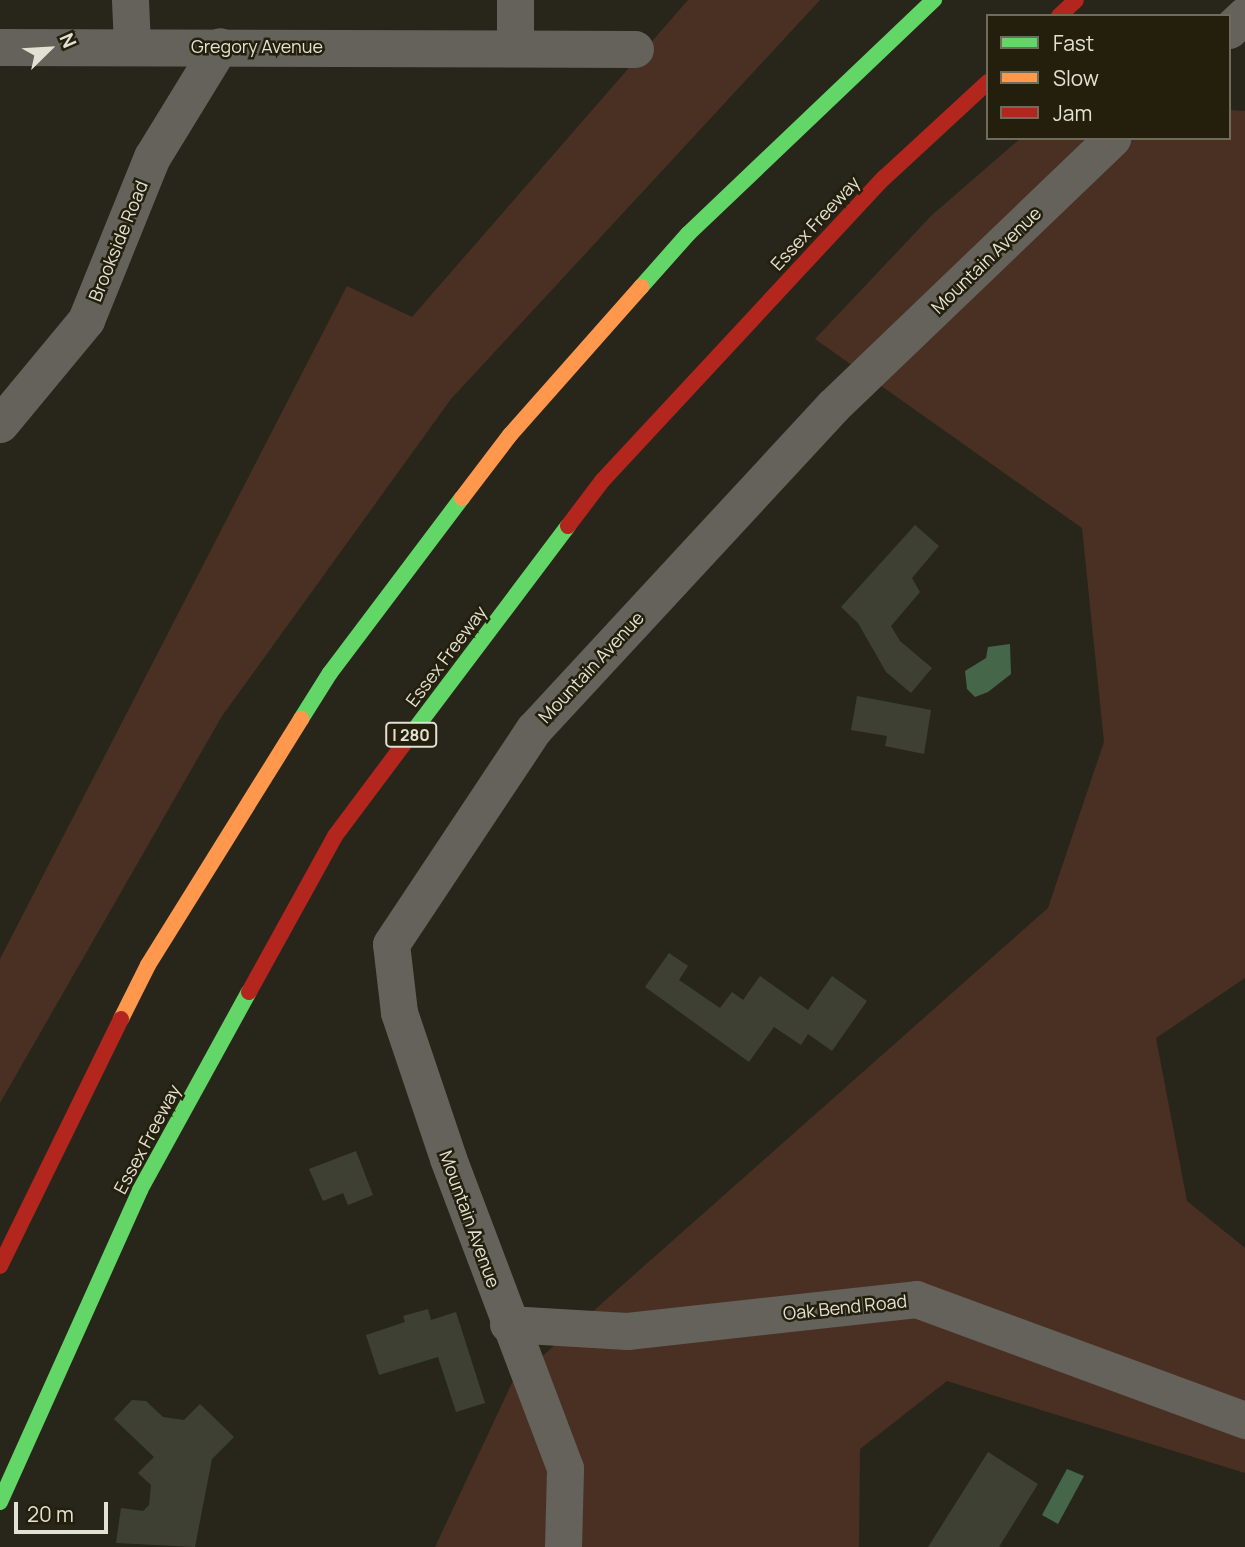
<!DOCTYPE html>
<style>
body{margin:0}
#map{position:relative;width:1245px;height:1547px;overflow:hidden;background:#28261b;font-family:Manrope,sans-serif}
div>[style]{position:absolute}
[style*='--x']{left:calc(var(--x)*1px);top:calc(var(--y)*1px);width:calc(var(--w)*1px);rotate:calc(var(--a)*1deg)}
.green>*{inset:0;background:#493023}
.water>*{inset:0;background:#466649}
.building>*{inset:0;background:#3f4034}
.street>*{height:37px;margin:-18.5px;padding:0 18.5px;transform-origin:18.5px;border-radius:18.5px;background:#64625a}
.fast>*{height:16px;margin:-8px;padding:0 8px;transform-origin:8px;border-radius:8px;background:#63d668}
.slow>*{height:16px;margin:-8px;padding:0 8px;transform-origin:8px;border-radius:8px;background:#ff974d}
.jam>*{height:16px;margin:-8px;padding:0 8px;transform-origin:8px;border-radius:8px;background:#b3261e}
span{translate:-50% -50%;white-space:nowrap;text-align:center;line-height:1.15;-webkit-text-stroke:5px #231f0c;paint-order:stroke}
.shield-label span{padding:2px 5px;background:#231f0c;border:2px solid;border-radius:5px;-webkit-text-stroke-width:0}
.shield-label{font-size:16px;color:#e3e0d4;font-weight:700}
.street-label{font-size:18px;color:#e3e0d4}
.legend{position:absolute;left:986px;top:14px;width:245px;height:126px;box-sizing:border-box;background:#231f0c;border:2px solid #706c5c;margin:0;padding:9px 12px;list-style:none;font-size:21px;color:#e3e0d4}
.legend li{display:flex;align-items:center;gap:14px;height:35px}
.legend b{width:35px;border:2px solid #706c5c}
.north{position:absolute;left:14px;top:14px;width:70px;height:70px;-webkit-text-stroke:5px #231f0c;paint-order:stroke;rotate:66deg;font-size:19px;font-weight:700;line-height:28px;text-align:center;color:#e3e0d4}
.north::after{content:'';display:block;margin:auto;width:24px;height:32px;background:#e3e0d4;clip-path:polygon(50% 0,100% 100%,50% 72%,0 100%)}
.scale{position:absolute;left:14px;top:1502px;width:94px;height:32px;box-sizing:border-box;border:4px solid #e3e0d4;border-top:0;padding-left:9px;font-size:21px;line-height:24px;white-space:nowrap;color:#e3e0d4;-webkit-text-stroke:5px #231f0c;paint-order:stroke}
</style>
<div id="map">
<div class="green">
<i style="clip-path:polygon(688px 0,820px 0,451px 399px,222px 716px,0 1103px,0 959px,347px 286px,412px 317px)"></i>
<i style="clip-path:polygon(1229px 110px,1245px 111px,1245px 978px,1156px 1038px,1187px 1201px,1245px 1248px,1245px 1473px,947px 1381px,860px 1449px,859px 1547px,435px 1547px,512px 1383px,1048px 908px,1104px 742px,1082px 528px,815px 339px,932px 215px,1021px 138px,1229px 138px)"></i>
</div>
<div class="water">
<i style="clip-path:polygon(1010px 644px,1011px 674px,988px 692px,975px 697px,967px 689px,965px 671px,986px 658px,988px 647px)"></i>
<i style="clip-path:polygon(1067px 1469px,1084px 1476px,1058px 1524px,1042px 1515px)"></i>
</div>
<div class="building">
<i style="clip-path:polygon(915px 525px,939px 546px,912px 578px,920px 592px,891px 626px,900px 641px,932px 668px,911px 693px,886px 672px,858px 623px,841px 607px)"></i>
<i style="clip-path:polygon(857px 696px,931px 710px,924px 754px,885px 746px,887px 736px,851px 730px)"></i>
<i style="clip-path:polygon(669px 953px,688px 966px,679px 980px,720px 1008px,732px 992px,743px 1000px,760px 976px,808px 1010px,832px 976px,867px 1001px,832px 1051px,808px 1034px,801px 1045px,774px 1027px,749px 1062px,645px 987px)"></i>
<i style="clip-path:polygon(356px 1151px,373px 1195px,348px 1205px,343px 1193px,323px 1201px,309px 1169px)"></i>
<i style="clip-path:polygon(428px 1309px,431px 1320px,456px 1312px,485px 1403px,456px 1412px,438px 1357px,379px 1375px,366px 1335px,405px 1322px,403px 1316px)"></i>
<i style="clip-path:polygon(132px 1400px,146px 1401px,163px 1417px,184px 1420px,200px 1404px,234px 1437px,212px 1459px,195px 1547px,116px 1543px,121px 1508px,143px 1511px,149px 1505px,151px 1485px,138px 1473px,154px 1457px,114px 1419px)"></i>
<i style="clip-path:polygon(988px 1452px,1038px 1484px,999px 1547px,928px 1547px)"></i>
</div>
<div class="street">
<i style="--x:130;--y:0;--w:45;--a:87.5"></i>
<i style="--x:515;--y:0;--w:48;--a:90"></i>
<i style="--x:1229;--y:30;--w:22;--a:-43"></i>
<i style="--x:0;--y:47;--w:635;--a:0.18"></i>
<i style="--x:0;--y:424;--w:135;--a:-50.4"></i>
<i style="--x:86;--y:320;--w:176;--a:-68"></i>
<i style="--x:152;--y:157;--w:130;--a:-58.5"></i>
<i style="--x:508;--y:1324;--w:119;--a:3.4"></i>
<i style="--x:627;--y:1331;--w:291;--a:-6.3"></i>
<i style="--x:916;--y:1299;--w:351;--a:20.2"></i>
<i style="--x:563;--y:1547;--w:79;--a:-88.5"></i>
<i style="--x:565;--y:1468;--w:331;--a:-110.7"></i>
<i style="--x:448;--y:1158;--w:154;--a:-108.6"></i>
<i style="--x:399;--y:1012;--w:68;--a:-96.7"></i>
<i style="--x:391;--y:944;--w:258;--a:-56.4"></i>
<i style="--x:534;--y:729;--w:440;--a:-47.2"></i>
<i style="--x:833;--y:406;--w:387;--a:-43.8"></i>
</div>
<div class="fast">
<i style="--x:641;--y:287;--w:71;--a:-48.4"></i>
<i style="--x:688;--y:234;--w:340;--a:-43.6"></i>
<i style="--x:301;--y:719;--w:54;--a:-57.8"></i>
<i style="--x:330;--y:673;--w:219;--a:-53"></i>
<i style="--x:409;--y:737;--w:264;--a:-53"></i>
<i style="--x:0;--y:1502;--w:342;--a:-65.8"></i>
<i style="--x:140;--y:1190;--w:226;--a:-61.2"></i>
</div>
<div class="slow">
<i style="--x:462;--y:498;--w:79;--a:-52.7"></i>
<i style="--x:510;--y:435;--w:198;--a:-48.5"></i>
<i style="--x:121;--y:1019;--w:60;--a:-63.4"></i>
<i style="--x:148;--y:965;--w:290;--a:-58.1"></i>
</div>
<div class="jam">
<i style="--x:1059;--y:16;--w:23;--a:-43"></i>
<i style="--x:568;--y:526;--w:56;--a:-52.9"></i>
<i style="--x:602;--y:481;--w:414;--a:-47.1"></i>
<i style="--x:884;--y:178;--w:142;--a:-42.7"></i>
<i style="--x:249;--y:992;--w:178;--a:-61.1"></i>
<i style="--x:335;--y:836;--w:124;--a:-53.2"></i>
<i style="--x:0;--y:1266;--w:275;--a:-63.9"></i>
</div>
<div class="shield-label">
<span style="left:411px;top:735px">I 280</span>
</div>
<div class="street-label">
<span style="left:257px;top:46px">Gregory Avenue</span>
<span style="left:815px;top:223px;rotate:-47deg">Essex Freeway</span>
<span style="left:118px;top:241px;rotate:-68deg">Brookside Road</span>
<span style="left:986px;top:260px;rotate:-44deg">Mountain Avenue</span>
<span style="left:446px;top:656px;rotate:-53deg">Essex Freeway</span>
<span style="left:591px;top:667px;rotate:-47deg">Mountain Avenue</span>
<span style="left:147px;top:1139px;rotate:-62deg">Essex Freeway</span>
<span style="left:470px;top:1219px;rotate:70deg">Mountain Avenue</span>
<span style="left:845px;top:1307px;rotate:-6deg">Oak Bend Road</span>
</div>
<ul class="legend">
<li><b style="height:9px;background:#63d668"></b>Fast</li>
<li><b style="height:9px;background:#ff974d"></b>Slow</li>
<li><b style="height:9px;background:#b3261e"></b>Jam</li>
</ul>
<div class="north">N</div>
<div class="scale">20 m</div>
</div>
